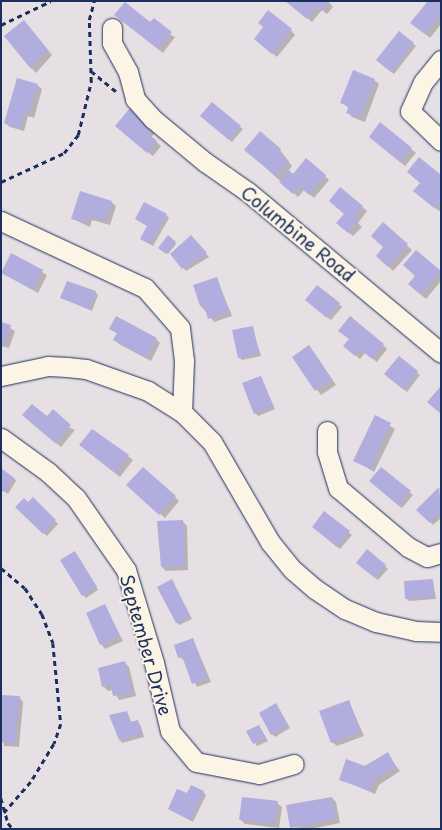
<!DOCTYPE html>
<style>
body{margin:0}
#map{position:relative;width:442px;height:830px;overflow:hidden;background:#e6dfe3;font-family:"Playpen Sans",sans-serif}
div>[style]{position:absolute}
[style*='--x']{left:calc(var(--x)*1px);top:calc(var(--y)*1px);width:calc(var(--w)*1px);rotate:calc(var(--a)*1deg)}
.shadow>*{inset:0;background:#0003}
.building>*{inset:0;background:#b1adde}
.path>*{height:2.5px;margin-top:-1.25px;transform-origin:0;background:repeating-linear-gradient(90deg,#1b2f5e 0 5px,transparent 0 9px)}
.roads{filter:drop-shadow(0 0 1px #1b2f5e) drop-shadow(0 0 1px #1b2f5e)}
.minor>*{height:19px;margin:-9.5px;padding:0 9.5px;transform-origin:9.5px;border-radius:9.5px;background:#fcf5e5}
span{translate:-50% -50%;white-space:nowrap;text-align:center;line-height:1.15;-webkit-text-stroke:4px #fcf5e5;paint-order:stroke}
.street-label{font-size:18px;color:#1b2f5e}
.frame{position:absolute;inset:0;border:2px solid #1b2f5e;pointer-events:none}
</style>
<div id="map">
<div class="shadow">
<i style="clip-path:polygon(286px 1px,328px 1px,333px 7px,327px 14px,322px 10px,312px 22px)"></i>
<i style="clip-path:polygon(441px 1px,441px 24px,430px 38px,416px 27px)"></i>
<i style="clip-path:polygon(120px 19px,151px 24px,175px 37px,163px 53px)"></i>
<i style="clip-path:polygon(28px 26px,52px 55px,36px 73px,5px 36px)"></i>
<i style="clip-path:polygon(291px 30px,295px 35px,277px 57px,260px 43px)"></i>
<i style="clip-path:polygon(413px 44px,416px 46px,394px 74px,380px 63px)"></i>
<i style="clip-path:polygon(374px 80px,379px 84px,365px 122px,352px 117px,348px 112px,349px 108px,342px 103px)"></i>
<i style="clip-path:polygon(37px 85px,42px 89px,34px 118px,28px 116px,24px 131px,10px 127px,5px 123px)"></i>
<i style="clip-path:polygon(130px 110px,156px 132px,151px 137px,161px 146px,153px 156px,121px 131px)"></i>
<i style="clip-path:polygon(205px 119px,240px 127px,243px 129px,232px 142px)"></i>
<i style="clip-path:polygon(375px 141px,411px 149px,416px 153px,405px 166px)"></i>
<i style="clip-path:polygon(280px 150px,292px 166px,288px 171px,293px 175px,325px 176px,329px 180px,314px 198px,304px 190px,298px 197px,250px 154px)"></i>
<i style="clip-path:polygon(441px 176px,441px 210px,439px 211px,419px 195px)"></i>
<i style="clip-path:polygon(341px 189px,367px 211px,358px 223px,362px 227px,353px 236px,342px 227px,345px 214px)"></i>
<i style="clip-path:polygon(111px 202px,116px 206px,110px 225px,92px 220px,90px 227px,73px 219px)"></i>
<i style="clip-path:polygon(166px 215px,169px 218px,153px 246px,144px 241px,141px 238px,148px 226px,136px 219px)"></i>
<i style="clip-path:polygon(383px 224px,412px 250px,393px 271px,382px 260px,385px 247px)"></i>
<i style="clip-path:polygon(169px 237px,176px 244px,168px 254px,160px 248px)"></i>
<i style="clip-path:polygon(191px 237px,209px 257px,186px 271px,171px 254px)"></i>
<i style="clip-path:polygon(416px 252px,441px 273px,441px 281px,426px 299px,414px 289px)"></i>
<i style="clip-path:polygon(11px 254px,47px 275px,38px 293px,2px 272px)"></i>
<i style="clip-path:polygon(217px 279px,232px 316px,214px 322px,201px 306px,195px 286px)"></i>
<i style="clip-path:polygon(95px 292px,98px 295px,92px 311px,62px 298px)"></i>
<i style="clip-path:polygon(309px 303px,339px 304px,342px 307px,331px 320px)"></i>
<i style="clip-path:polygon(1px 323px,15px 331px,9px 348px,1px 346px)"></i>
<i style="clip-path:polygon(252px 327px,261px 356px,242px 360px,239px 357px)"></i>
<i style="clip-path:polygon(111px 329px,156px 339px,160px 343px,151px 361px,119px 344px,115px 340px,118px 334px)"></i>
<i style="clip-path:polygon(383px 345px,387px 349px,377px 362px,365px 353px,360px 359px,349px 350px)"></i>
<i style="clip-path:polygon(313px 351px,336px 385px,321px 395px,294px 357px)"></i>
<i style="clip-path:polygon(399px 358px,420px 375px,407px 392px,388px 377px)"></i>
<i style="clip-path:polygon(261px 377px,275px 409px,258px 416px,255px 413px)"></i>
<i style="clip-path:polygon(375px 417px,395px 429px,374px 472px,355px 460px)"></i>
<i style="clip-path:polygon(47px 418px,75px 430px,61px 447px,28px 420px)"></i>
<i style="clip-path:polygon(93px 430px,133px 460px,120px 477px,85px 449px)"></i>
<i style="clip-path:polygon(381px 469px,413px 495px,402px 508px,374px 484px)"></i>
<i style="clip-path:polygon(14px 478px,16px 481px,8px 494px,1px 489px)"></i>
<i style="clip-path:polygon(439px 488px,441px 518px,433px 525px,418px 510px)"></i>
<i style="clip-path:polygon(132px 489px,175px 497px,179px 501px,165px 518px)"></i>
<i style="clip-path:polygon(33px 499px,58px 524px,47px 536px,17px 507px,28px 504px)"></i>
<i style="clip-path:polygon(324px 513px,352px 535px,340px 549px,316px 529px)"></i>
<i style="clip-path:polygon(183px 522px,187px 526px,188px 570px,166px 571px,162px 567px)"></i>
<i style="clip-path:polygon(77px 556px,98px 590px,86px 598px,83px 595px)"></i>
<i style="clip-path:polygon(360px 565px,385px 566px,388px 569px,378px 580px)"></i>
<i style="clip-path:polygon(172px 581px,192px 619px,179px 625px,177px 623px)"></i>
<i style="clip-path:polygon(433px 581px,436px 599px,409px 601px,406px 598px)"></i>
<i style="clip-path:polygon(105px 606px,123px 641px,105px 649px,101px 644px)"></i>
<i style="clip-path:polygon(193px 639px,211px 682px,197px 687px,185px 661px,179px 657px)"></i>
<i style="clip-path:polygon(125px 663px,129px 667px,136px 696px,119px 700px,113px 690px,108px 691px,104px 687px)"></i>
<i style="clip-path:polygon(19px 697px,23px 702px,19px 747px,4px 746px,1px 722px)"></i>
<i style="clip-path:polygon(349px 702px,364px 736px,337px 746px,332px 742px)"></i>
<i style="clip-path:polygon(276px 704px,290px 728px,275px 737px,272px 734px)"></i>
<i style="clip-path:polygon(127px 712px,132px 723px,140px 724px,144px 737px,122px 743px,120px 740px)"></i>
<i style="clip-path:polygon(259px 726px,268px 741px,257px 746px,248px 732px)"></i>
<i style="clip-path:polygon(387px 754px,400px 771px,379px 785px,375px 794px,340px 779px)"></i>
<i style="clip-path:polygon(203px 792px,206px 795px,193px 822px,169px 809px,188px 795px)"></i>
<i style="clip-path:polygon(332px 798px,336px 802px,340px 823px,310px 829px,291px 827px)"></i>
<i style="clip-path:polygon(277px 803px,282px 807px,279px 828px,245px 824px,240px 819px)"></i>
</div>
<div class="building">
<i style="clip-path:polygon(285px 1px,330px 1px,322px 11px,317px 7px,307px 19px)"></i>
<i style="clip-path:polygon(428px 1px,441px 1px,441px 15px,425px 34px,410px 23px)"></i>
<i style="clip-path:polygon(125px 2px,150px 22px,154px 18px,172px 32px,158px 49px,114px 15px)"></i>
<i style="clip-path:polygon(268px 10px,292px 29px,272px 54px,254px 39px,263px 27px,258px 23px)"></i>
<i style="clip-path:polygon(24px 20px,48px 50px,31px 69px,4px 36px)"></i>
<i style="clip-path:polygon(399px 31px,414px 43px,391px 72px,376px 60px)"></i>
<i style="clip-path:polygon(353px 70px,375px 79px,360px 118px,346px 113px,349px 106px,340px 103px)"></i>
<i style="clip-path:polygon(17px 78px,38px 84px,29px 114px,24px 113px,20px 128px,4px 123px)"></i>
<i style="clip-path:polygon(212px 102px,241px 126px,229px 140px,200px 116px)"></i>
<i style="clip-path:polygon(130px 108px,153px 126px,147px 133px,157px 141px,147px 153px,115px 126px)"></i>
<i style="clip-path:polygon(380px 122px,412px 148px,400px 162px,369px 137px)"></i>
<i style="clip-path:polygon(260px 131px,281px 149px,278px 152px,289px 161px,276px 176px,244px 150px)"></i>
<i style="clip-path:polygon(419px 157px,441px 175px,441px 200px,434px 208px,413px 191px,420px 183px,407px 172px)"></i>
<i style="clip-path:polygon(306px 158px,326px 175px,309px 195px,299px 186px,293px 194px,279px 182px,289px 170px,293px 174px)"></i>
<i style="clip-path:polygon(340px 187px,363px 206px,354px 218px,358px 221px,348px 233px,336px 223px,344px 214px,329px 201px)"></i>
<i style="clip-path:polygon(80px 191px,112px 201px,105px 221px,88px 216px,85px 223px,71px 219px)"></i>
<i style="clip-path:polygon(144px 202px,167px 214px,150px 244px,140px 239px,147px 226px,135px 219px)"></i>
<i style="clip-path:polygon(383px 222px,408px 244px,388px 267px,376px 256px,383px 247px,371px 236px)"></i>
<i style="clip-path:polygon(168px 235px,176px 242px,166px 254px,158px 248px)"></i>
<i style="clip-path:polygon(191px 235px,207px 253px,182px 269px,170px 254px)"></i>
<i style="clip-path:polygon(416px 250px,441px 271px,421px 295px,408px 284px,415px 276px,403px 265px)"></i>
<i style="clip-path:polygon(11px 253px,43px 270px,33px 290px,1px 273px)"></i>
<i style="clip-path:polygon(217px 277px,229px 312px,208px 319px,204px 305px,200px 306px,193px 285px)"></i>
<i style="clip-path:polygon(67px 281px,96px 291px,89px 309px,60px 298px)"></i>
<i style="clip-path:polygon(317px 285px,340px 303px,327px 318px,305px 300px)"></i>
<i style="clip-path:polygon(116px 316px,157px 338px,146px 357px,113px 340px,117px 333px,109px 329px)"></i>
<i style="clip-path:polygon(350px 316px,384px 344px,372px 359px,360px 349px,355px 356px,343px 346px,349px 339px,338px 331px)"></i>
<i style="clip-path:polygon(1px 322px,11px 325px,5px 345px,1px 344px)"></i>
<i style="clip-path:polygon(253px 326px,259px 353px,238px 358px,232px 330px)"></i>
<i style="clip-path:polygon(309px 345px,332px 380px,315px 391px,292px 357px)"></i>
<i style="clip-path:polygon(399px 356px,418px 371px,404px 390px,384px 374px)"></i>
<i style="clip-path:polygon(261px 376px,273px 406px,254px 414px,242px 383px)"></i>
<i style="clip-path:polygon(441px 386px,441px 414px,427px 402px)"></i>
<i style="clip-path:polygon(32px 404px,47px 416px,53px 409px,71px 425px,55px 443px,22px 415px)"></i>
<i style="clip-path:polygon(375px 415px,391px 423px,370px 469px,353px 461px)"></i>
<i style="clip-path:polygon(92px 429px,129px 455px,115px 473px,79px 445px)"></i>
<i style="clip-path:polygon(143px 467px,176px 496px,159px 515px,126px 485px)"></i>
<i style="clip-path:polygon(381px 467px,411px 491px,399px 506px,369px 481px)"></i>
<i style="clip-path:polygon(1px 468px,14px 478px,4px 492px,1px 490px)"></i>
<i style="clip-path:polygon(439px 487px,441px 512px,430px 523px,416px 510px)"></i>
<i style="clip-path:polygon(33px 497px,56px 520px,43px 534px,15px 507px,24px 498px,28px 502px)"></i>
<i style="clip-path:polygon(324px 511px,350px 531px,337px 547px,312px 527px)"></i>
<i style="clip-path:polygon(183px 520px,185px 566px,161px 567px,157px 521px)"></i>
<i style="clip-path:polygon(367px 549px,386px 565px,375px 578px,356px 563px)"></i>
<i style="clip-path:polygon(75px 551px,97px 587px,82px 596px,60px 560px)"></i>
<i style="clip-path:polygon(172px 579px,190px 616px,176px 623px,157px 587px)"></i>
<i style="clip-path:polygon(433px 579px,434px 597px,405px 599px,404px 581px)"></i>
<i style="clip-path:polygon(105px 604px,120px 636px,100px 645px,86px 613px)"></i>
<i style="clip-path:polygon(193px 638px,207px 678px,192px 684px,182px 656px,178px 658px,174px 645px)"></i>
<i style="clip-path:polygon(125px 661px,132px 692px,113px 696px,111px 685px,102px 687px,98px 668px)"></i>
<i style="clip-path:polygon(1px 695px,20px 696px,15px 743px,1px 742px)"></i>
<i style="clip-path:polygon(349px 700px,361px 732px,331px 743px,319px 711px)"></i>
<i style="clip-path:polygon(276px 703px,288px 725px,271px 735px,259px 713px)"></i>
<i style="clip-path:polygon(127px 711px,130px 722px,138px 720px,142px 734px,119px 740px,109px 715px)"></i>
<i style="clip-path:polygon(259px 725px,266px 738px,253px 744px,246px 731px)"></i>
<i style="clip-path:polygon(388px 752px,396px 767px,374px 780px,371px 791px,339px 780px,346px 759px,365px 766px)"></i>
<i style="clip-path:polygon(191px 785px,204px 791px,190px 820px,168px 809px,177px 789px,187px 793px)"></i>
<i style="clip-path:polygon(242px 797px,278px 801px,274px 824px,239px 820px)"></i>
<i style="clip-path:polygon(332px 797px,336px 819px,290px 828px,286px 805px)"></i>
</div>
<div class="path">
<i style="--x:1;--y:25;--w:55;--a:-25.6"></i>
<i style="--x:91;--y:71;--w:33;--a:39"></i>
<i style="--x:1;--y:182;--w:69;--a:-24.7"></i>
<i style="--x:64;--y:153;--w:23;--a:-52"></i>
<i style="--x:78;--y:135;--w:55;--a:-76.2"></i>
<i style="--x:91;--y:82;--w:62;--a:-91.8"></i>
<i style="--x:89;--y:20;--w:20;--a:-75"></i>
<i style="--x:1;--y:568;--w:31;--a:40"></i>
<i style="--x:25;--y:588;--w:31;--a:57"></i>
<i style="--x:42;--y:614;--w:31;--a:69"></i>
<i style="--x:53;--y:643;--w:81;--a:84.4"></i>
<i style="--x:61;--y:724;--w:21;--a:109"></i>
<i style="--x:54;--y:744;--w:44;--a:121.2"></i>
<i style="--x:31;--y:782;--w:41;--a:131.1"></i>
<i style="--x:1;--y:798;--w:26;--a:74"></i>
<i style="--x:8;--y:823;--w:8;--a:50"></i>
</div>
<div class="roads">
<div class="minor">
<i style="--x:112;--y:28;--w:15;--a:90"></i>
<i style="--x:112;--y:43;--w:33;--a:61"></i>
<i style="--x:128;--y:72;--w:28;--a:75"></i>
<i style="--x:135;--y:99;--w:27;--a:48"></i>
<i style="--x:153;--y:119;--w:67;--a:39.6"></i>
<i style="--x:205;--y:162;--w:52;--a:34.9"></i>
<i style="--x:248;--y:192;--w:251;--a:39.8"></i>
<i style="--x:441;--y:60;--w:28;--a:129"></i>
<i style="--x:423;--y:82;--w:32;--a:114"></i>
<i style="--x:410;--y:111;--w:43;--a:44.1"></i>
<i style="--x:1;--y:221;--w:159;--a:25"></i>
<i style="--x:145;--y:288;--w:53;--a:48.8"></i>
<i style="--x:180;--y:328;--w:33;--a:83"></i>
<i style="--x:184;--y:361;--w:51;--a:92.2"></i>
<i style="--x:1;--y:376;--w:48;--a:-12"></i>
<i style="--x:48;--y:366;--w:19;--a:3"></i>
<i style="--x:67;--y:367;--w:19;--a:6"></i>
<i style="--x:86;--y:369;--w:66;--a:19.5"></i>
<i style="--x:148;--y:391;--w:40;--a:32"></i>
<i style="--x:182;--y:412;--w:42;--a:45"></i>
<i style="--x:212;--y:442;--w:116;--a:59.9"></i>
<i style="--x:270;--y:542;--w:36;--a:51"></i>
<i style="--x:293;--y:570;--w:29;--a:41"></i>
<i style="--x:315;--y:589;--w:36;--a:34"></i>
<i style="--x:345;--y:609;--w:34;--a:23"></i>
<i style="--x:376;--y:622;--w:41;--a:12.7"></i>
<i style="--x:416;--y:631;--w:25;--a:2"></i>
<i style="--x:327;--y:431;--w:21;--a:90"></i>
<i style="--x:327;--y:452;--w:38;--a:73"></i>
<i style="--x:338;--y:488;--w:92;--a:40.1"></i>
<i style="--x:408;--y:547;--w:21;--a:28"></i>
<i style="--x:427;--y:557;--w:15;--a:-16"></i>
<i style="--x:1;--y:438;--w:58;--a:35.9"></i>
<i style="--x:48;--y:472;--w:38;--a:43"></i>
<i style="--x:76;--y:498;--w:88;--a:55.2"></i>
<i style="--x:126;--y:570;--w:97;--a:73.2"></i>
<i style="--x:154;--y:663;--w:70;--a:76.8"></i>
<i style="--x:170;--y:731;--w:40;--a:50"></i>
<i style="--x:196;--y:762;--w:64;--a:10.8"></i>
<i style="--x:259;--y:774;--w:36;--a:-16"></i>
</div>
</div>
<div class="street-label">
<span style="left:298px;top:234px;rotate:39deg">Columbine Road</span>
<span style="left:146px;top:645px;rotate:74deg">September Drive</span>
</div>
<div class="frame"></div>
</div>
